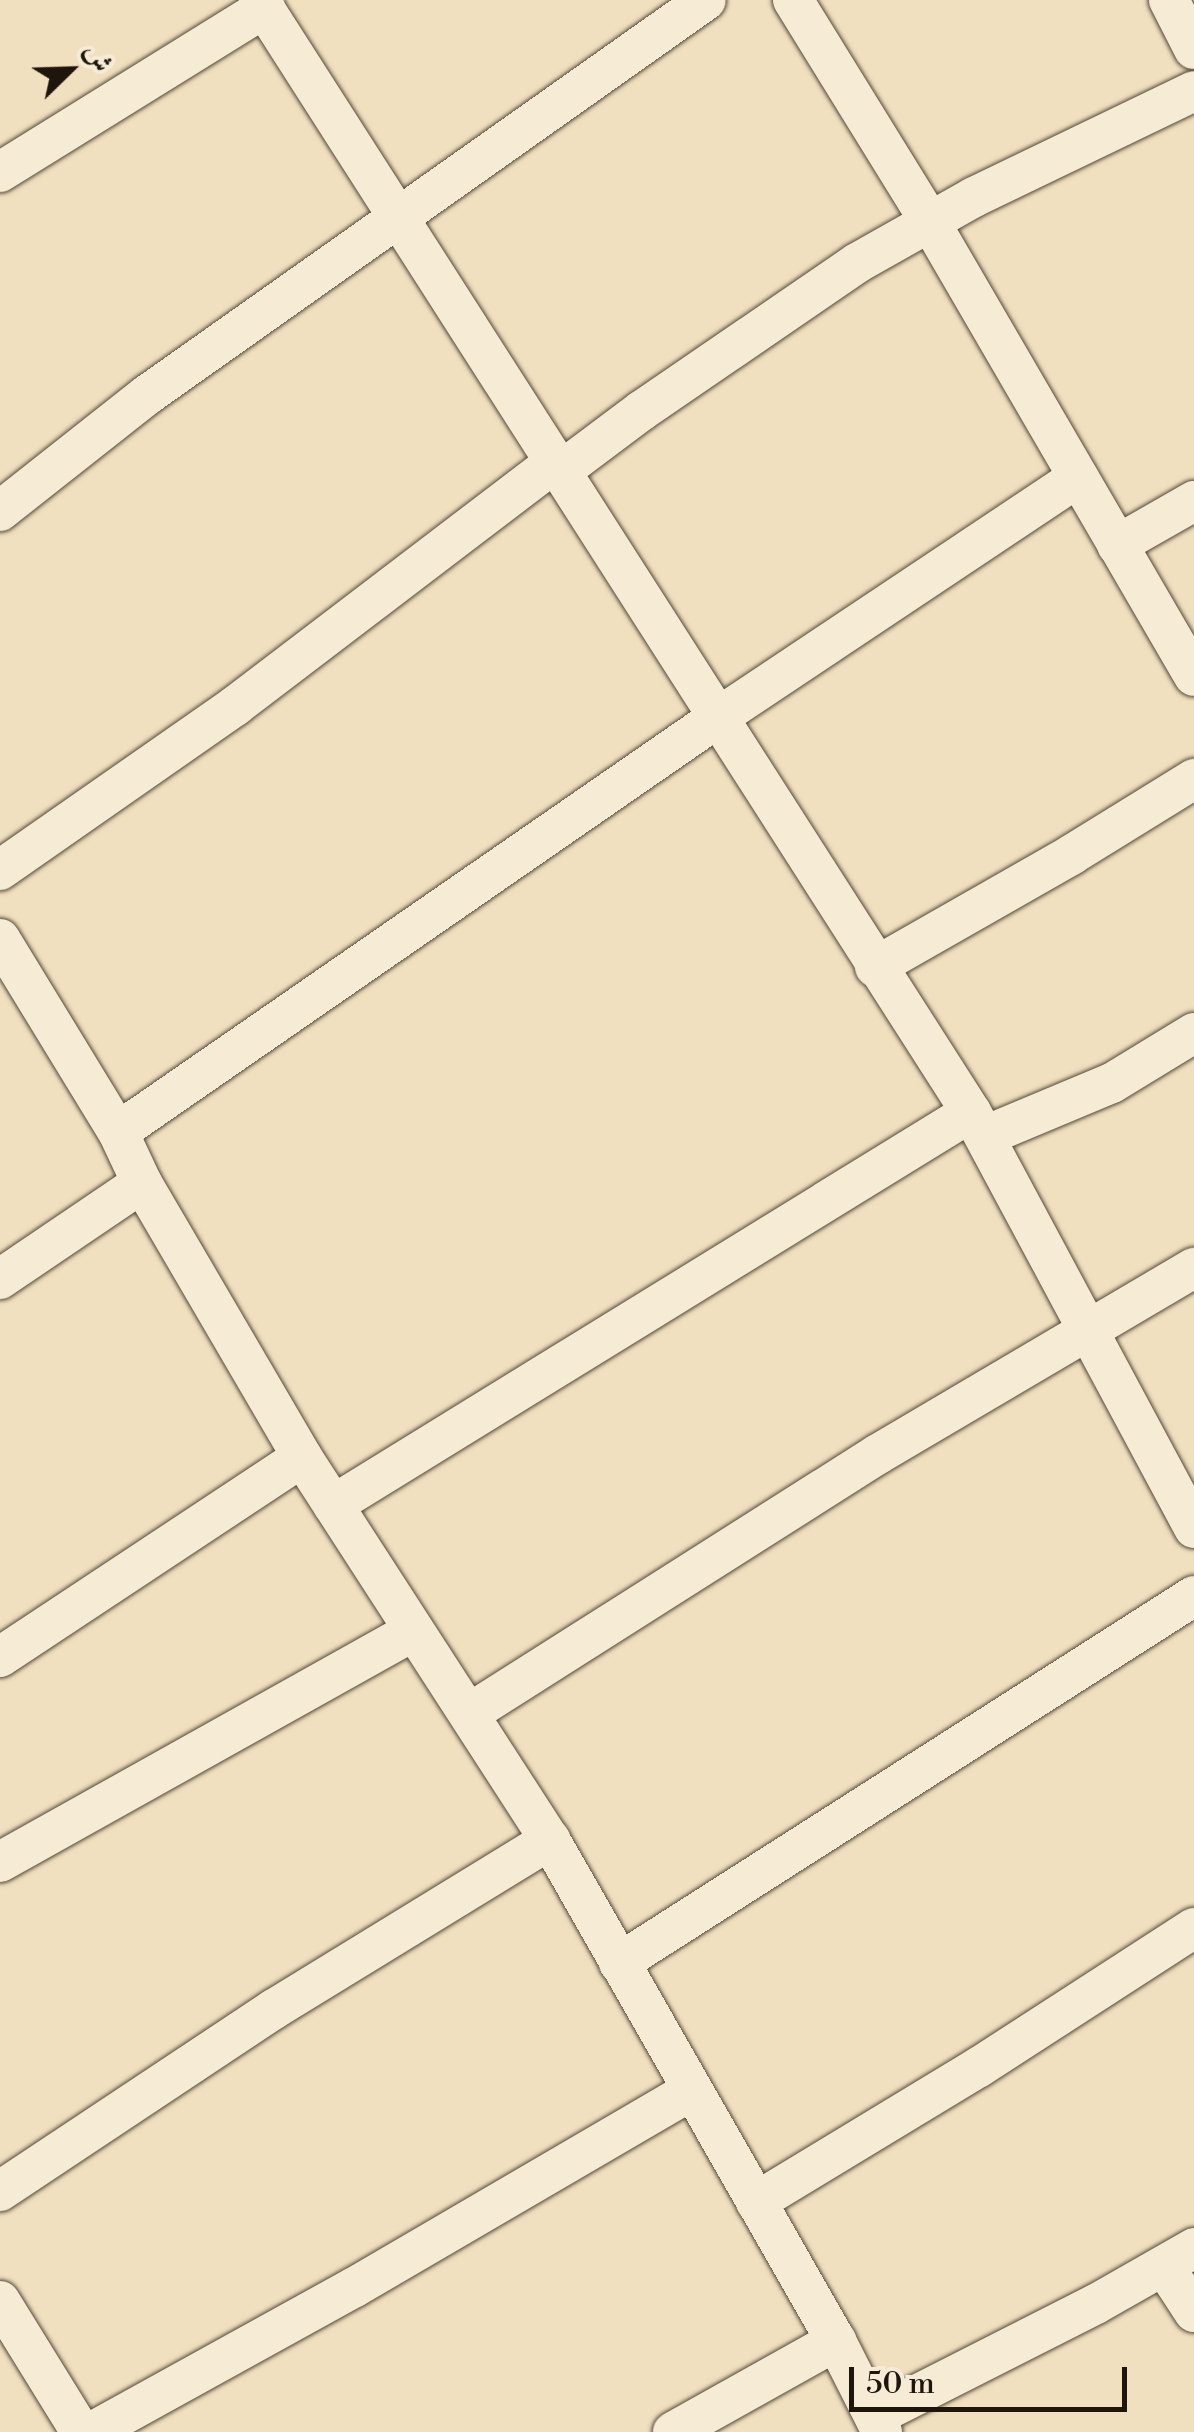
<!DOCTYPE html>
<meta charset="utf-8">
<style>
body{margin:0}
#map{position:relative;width:1194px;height:2432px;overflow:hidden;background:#f1e0bf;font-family:"Libre Bodoni",Amiri,serif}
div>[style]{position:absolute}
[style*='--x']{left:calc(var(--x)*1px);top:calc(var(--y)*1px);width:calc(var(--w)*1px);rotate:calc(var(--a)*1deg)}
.roads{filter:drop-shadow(0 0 2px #534839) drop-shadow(0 0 2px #534839)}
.minor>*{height:40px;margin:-20px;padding:0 20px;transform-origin:20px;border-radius:20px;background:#f6ebd5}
span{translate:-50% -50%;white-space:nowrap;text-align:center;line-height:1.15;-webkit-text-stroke:10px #f6ebd5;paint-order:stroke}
.north{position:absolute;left:20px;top:20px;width:100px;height:100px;-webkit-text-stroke:8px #f6ebd5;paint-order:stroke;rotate:67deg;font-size:28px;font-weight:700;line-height:40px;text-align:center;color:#1e150c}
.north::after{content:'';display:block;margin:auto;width:35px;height:45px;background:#1e150c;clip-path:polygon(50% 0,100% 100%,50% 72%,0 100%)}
.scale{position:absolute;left:849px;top:2367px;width:278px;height:45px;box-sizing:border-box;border:5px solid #1e150c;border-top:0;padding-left:12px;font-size:30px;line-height:35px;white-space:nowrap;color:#1e150c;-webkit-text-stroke:8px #f6ebd5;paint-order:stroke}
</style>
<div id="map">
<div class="roads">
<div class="minor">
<i style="--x:259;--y:0;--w:1320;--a:57.37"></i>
<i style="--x:971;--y:1112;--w:472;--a:61.8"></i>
<i style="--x:793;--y:0;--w:261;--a:58.3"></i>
<i style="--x:930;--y:222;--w:525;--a:59.82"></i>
<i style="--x:1169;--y:0;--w:55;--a:63"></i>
<i style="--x:0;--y:172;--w:312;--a:-31.8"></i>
<i style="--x:561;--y:471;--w:100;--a:-36.9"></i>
<i style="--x:641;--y:411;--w:262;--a:-34.4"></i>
<i style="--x:857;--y:263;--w:134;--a:-29.4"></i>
<i style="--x:974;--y:197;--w:244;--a:-25.7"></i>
<i style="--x:0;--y:511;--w:187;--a:-38.3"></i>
<i style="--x:147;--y:395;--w:684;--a:-35.25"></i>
<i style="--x:1117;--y:545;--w:89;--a:-29.7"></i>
<i style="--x:0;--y:870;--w:287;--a:-34.9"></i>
<i style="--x:235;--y:706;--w:402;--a:-37.3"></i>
<i style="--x:0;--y:939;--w:226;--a:58.6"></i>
<i style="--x:118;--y:1132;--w:56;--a:64.8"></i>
<i style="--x:142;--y:1183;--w:317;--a:59.7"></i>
<i style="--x:302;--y:1457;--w:456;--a:57.1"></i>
<i style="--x:550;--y:1840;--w:577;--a:60.28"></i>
<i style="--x:836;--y:2341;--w:102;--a:63.2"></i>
<i style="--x:875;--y:967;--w:226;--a:-29.7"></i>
<i style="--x:1071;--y:855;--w:145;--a:-31.7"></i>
<i style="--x:118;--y:1132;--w:728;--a:-34.65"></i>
<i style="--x:717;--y:718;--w:434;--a:-33.7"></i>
<i style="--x:985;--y:1136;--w:138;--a:-22.7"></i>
<i style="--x:1112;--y:1083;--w:96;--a:-31.4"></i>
<i style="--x:0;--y:1279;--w:171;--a:-34.1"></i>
<i style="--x:333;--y:1505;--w:749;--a:-31.63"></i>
<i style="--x:0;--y:1657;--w:362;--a:-33.5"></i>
<i style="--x:470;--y:1713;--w:483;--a:-32.4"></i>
<i style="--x:878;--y:1454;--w:367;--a:-30.5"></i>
<i style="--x:0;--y:1862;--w:473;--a:-29.2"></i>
<i style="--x:619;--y:1963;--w:682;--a:-32.55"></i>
<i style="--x:0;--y:2191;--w:329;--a:-33.6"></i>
<i style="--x:274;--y:2009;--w:324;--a:-31.5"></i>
<i style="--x:756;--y:2202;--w:261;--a:-31.2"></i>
<i style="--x:979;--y:2067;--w:256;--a:-32.9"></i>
<i style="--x:1164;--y:2266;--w:55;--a:56.9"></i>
<i style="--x:0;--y:2301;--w:154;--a:58.3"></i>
<i style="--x:875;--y:2416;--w:248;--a:-26.9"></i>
<i style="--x:1096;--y:2304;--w:113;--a:-29.7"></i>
<i style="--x:92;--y:2432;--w:300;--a:-28.9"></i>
<i style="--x:355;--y:2287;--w:389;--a:-30.3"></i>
<i style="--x:673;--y:2432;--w:187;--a:-29.2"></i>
</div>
</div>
<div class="north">ش</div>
<div class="scale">50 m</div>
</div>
